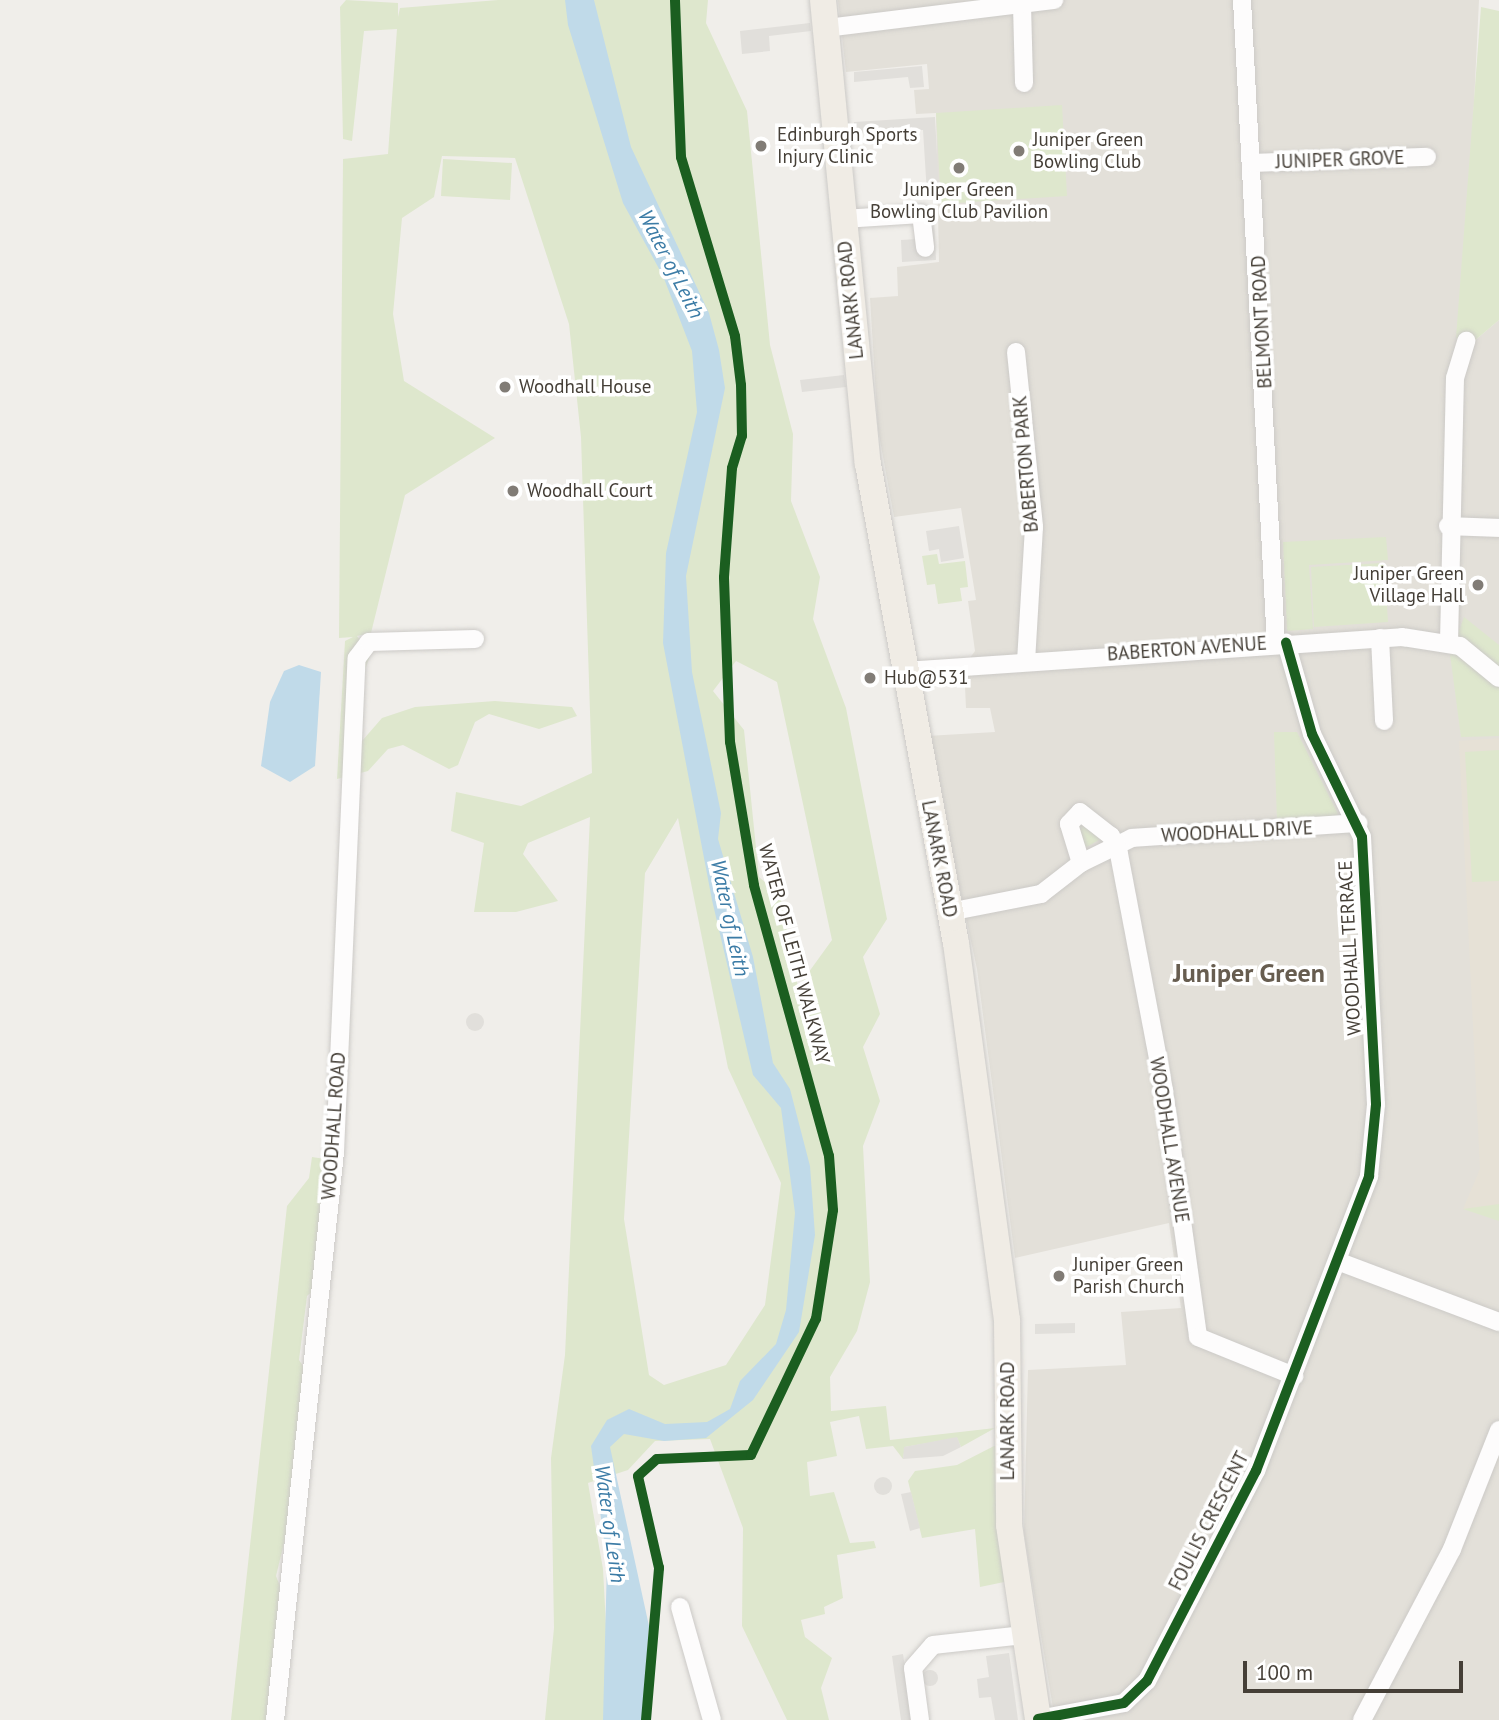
<!DOCTYPE html>
<style>
body{margin:0}
#map{position:relative;width:1499px;height:1720px;overflow:hidden;background:#f0eeea;font-family:"PT Sans",sans-serif}
div>[style]{position:absolute}
[style*='--x']{left:calc(var(--x)*1px);top:calc(var(--y)*1px);width:calc(var(--w)*1px);rotate:calc(var(--a)*1deg)}
.residential>*{inset:0;background:#e3e0d9}
.education>*{inset:0;background:#e6e1d6}
.green>*{inset:0;background:#dee7cd}
.parking>*{inset:0;background:#e1dfdb}
.round{border-radius:50%}
.water>*{inset:0;background:#c0dae9}
.roads{filter:drop-shadow(0 0 2px #cccac7) drop-shadow(0 0 2px #cccac7)}
.street>*{height:18px;margin:-9px;padding:0 9px;transform-origin:9px;border-radius:9px;background:#fdfcfc}
.primary>*{height:26px;margin:-13px;padding:0 13px;transform-origin:13px;border-radius:13px;background:#f0ece5}
.cycleway>*{height:10px;margin:-5px;padding:0 5px;transform-origin:5px;border-radius:5px;background:#1b5e20}
.dots>*{width:19px;height:19px;translate:-50% -50%;box-sizing:border-box;border:4px solid #fff;border-radius:50%}
span{translate:-50% -50%;white-space:nowrap;text-align:center;line-height:1.15;-webkit-text-stroke:7px #fff;paint-order:stroke}
.poi-label{font-size:19px;color:#453f37}
.left{translate:0 -50%;text-align:left}
.right{translate:-100% -50%;text-align:right}
.street-label{font-size:19px;color:#453f37}
.water-label{font-size:21px;color:#3c7ca6;font-style:italic}
.district-label{font-size:26px;color:#675d50;font-weight:700}
.scale{position:absolute;left:1243px;top:1661px;width:220px;height:32px;box-sizing:border-box;border:4px solid #453f37;border-top:0;padding-left:9px;font-size:21px;line-height:24px;white-space:nowrap;color:#453f37;-webkit-text-stroke:5px #fff;paint-order:stroke}
</style>
<div id="map">
<div class="residential">
<i style="clip-path:polygon(838px 0,1479px 0,1468px 228px,1472px 343px,1499px 320px,1499px 1720px,1055px 1720px,1024px 1533px,1028px 1370px,1126px 1365px,1121px 1312px,1181px 1308px,1169px 1223px,1015px 1258px,977px 969px,927px 736px,995px 732px,990px 708px,966px 708px,964px 666px,975px 651px,968px 601px,976px 600px,961px 508px,894px 517px,878px 429px,870px 298px,898px 296px,897px 267px,939px 262px,936px 113px,916px 114px,914px 90px,929px 89px,927px 64px,846px 72px)"></i>
</div>
<div class="education">
<i style="clip-path:polygon(1499px 738px,1499px 1216px,1463px 1209px,1480px 1169px,1459px 741px)"></i>
</div>
<div class="green">
<i style="clip-path:polygon(evenodd,346px 0,398px 3px,398px 17px,400px 8px,498px 0,708px 0,706px 23px,747px 111px,770px 345px,793px 434px,791px 501px,820px 577px,813px 619px,846px 708px,887px 919px,863px 957px,880px 1014px,863px 1047px,880px 1101px,863px 1146px,870px 1282px,857px 1331px,830px 1377px,831px 1411px,886px 1406px,890px 1440px,995px 1428px,961px 1447px,957px 1438px,905px 1447px,903px 1459px,893px 1446px,866px 1449px,859px 1416px,830px 1422px,837px 1456px,807px 1462px,810px 1496px,834px 1492px,850px 1543px,874px 1541px,876px 1548px,837px 1555px,843px 1598px,824px 1607px,825px 1614px,801px 1620px,805px 1637px,832px 1658px,821px 1688px,829px 1720px,787px 1720px,742px 1626px,743px 1528px,710px 1439px,655px 1441px,628px 1470px,588px 1483px,603px 1569px,611px 1720px,545px 1720px,554px 1628px,551px 1458px,565px 1355px,590px 817px,528px 843px,523px 854px,558px 901px,516px 912px,474px 912px,484px 843px,451px 831px,456px 792px,521px 806px,592px 773px,581px 437px,569px 324px,515px 158px,442px 156px,434px 197px,402px 218px,393px 314px,404px 381px,495px 438px,405px 495px,371px 633px,357px 636px,371px 653px,356px 695px,362px 741px,382px 718px,415px 707px,495px 701px,572px 707px,577px 716px,539px 729px,489px 714px,475px 722px,458px 765px,449px 769px,403px 745px,388px 749px,368px 771px,337px 779px,345px 641px,353px 637px,339px 638px,343px 159px,388px 154px,397px 29px,364px 31px,352px 141px,343px 139px,340px 7px,346px 0,736px 661px,777px 682px,832px 940px,798px 987px,780px 895px,759px 877px,744px 730px,713px 691px,736px 661px,346px 0,678px 818px,728px 1068px,781px 1183px,765px 1305px,726px 1365px,664px 1385px,649px 1375px,624px 1219px,645px 873px,678px 818px)"></i>
<i style="clip-path:polygon(1481px 7px,1499px 11px,1499px 320px,1472px 343px,1456px 338px)"></i>
<i style="clip-path:polygon(1062px 105px,1067px 196px,941px 204px,936px 113px)"></i>
<i style="clip-path:polygon(443px 159px,512px 163px,510px 200px,441px 196px)"></i>
<i style="clip-path:polygon(1386px 537px,1388px 560px,1309px 565px,1313px 629px,1287px 631px,1283px 542px)"></i>
<i style="clip-path:polygon(937px 554px,939px 564px,965px 561px,968px 587px,960px 588px,962px 601px,938px 604px,935px 584px,927px 585px,922px 556px)"></i>
<i style="clip-path:polygon(1384px 563px,1388px 622px,1314px 627px,1311px 567px)"></i>
<i style="clip-path:polygon(1464px 617px,1499px 645px,1499px 736px,1461px 737px,1450px 654px)"></i>
<i style="clip-path:polygon(1274px 732px,1297px 732px,1340px 818px,1277px 820px)"></i>
<i style="clip-path:polygon(1499px 750px,1499px 881px,1472px 882px,1465px 752px)"></i>
<i style="clip-path:polygon(1077px 821px,1104px 837px,1080px 851px)"></i>
<i style="clip-path:polygon(312px 1157px,325px 1159px,315px 1289px,307px 1296px,299px 1360px,305px 1369px,287px 1531px,276px 1576px,280px 1586px,268px 1720px,231px 1720px,287px 1206px,309px 1178px)"></i>
<i style="clip-path:polygon(1499px 1204px,1499px 1221px,1463px 1209px)"></i>
<i style="clip-path:polygon(994px 1446px,1007px 1447px,1009px 1581px,980px 1587px,975px 1529px,922px 1538px,908px 1481px,915px 1471px,957px 1465px)"></i>
</div>
<div class="parking">
<i style="clip-path:polygon(810px 23px,811px 31px,769px 36px,770px 51px,742px 54px,740px 31px)"></i>
<i style="clip-path:polygon(922px 66px,924px 87px,910px 88px,908px 77px,854px 82px,854px 72px)"></i>
<i style="clip-path:polygon(935px 117px,939px 193px,927px 194px,923px 130px,854px 134px,854px 122px)"></i>
<i style="clip-path:polygon(934px 219px,936px 260px,902px 262px,901px 240px,917px 239px,916px 220px)"></i>
<i style="clip-path:polygon(844px 375px,846px 387px,802px 392px,800px 380px)"></i>
<i style="clip-path:polygon(959px 526px,964px 558px,941px 562px,939px 549px,929px 551px,926px 531px)"></i>
<i class="round" style="left:466px;top:1013px;width:18px;height:18px"></i>
<i style="clip-path:polygon(1075px 1323px,1075px 1333px,1035px 1334px,1035px 1324px)"></i>
<i style="clip-path:polygon(957px 1437px,961px 1447px,943px 1456px,903px 1459px,904px 1447px)"></i>
<i class="round" style="left:874px;top:1477px;width:18px;height:18px"></i>
<i style="clip-path:polygon(911px 1492px,920px 1528px,910px 1531px,901px 1494px)"></i>
<i style="clip-path:polygon(1009px 1653px,1018px 1720px,995px 1720px,991px 1697px,979px 1698px,977px 1679px,989px 1677px,986px 1656px)"></i>
<i style="clip-path:polygon(903px 1654px,913px 1720px,901px 1720px,892px 1656px)"></i>
<i class="round" style="left:922px;top:1670px;width:16px;height:16px"></i>
</div>
<div class="water">
<i style="clip-path:polygon(594px 0,631px 147px,709px 313px,719px 350px,725px 388px,686px 576px,692px 672px,721px 813px,718px 839px,753px 957px,773px 1063px,790px 1089px,810px 1166px,815px 1235px,799px 1332px,753px 1400px,706px 1438px,664px 1441px,624px 1434px,610px 1447px,649px 1626px,642px 1720px,603px 1720px,607px 1562px,591px 1446px,607px 1420px,629px 1409px,665px 1424px,707px 1422px,730px 1409px,740px 1381px,776px 1344px,786px 1310px,795px 1213px,781px 1108px,753px 1075px,712px 900px,663px 643px,666px 553px,697px 412px,692px 351px,663px 276px,623px 203px,568px 25px,565px 0)"></i>
<i style="clip-path:polygon(299px 665px,321px 672px,315px 766px,290px 782px,261px 766px,270px 702px,284px 671px)"></i>
</div>
<div class="roads">
<div class="street">
<i style="--x:1242;--y:0;--w:645;--a:86.98"></i>
<i style="--x:1022;--y:5;--w:78;--a:88.5"></i>
<i style="--x:826;--y:28;--w:230;--a:-7"></i>
<i style="--x:1253;--y:163;--w:174;--a:-2"></i>
<i style="--x:843;--y:219;--w:78;--a:-3.7"></i>
<i style="--x:921;--y:214;--w:34;--a:83"></i>
<i style="--x:1016;--y:352;--w:176;--a:84.1"></i>
<i style="--x:1034;--y:527;--w:133;--a:93.4"></i>
<i style="--x:1448;--y:526;--w:51;--a:2.2"></i>
<i style="--x:1380;--y:638;--w:83;--a:87.2"></i>
<i style="--x:1449;--y:642;--w:264;--a:-88.7"></i>
<i style="--x:1455;--y:378;--w:39;--a:-73"></i>
<i style="--x:905;--y:671;--w:498;--a:-3.9"></i>
<i style="--x:1402;--y:637;--w:59;--a:8.8"></i>
<i style="--x:1460;--y:646;--w:50;--a:39.4"></i>
<i style="--x:1081;--y:863;--w:41;--a:-107.1"></i>
<i style="--x:1069;--y:824;--w:16;--a:-47"></i>
<i style="--x:1080;--y:812;--w:39;--a:38"></i>
<i style="--x:1111;--y:836;--w:20;--a:66"></i>
<i style="--x:1119;--y:854;--w:241;--a:79.2"></i>
<i style="--x:1164;--y:1091;--w:248;--a:82.1"></i>
<i style="--x:1198;--y:1337;--w:104;--a:22.1"></i>
<i style="--x:949;--y:912;--w:94;--a:-11.1"></i>
<i style="--x:1041;--y:894;--w:51;--a:-37.8"></i>
<i style="--x:1081;--y:863;--w:57;--a:-26.1"></i>
<i style="--x:1132;--y:838;--w:227;--a:-3.8"></i>
<i style="--x:1340;--y:1262;--w:170;--a:20.7"></i>
<i style="--x:680;--y:1607;--w:117;--a:74.2"></i>
<i style="--x:1038;--y:1719;--w:87;--a:-10.5"></i>
<i style="--x:1124;--y:1703;--w:32;--a:-44"></i>
<i style="--x:1147;--y:1681;--w:237;--a:-62.6"></i>
<i style="--x:1256;--y:1471;--w:316;--a:-69"></i>
<i style="--x:1369;--y:1176;--w:72;--a:-84.4"></i>
<i style="--x:1376;--y:1104;--w:267;--a:-93"></i>
<i style="--x:1362;--y:837;--w:114;--a:-115.9"></i>
<i style="--x:1312;--y:734;--w:95;--a:-105.9"></i>
<i style="--x:275;--y:1720;--w:571;--a:-83.97"></i>
<i style="--x:335;--y:1152;--w:494;--a:-87.5"></i>
<i style="--x:357;--y:658;--w:20;--a:-53"></i>
<i style="--x:369;--y:642;--w:106;--a:-1.6"></i>
<i style="--x:920;--y:1720;--w:52;--a:-97.7"></i>
<i style="--x:913;--y:1668;--w:30;--a:-49"></i>
<i style="--x:933;--y:1645;--w:91;--a:-6.3"></i>
<i style="--x:1362;--y:1720;--w:193;--a:-62.2"></i>
<i style="--x:1452;--y:1549;--w:128;--a:-68.4"></i>
</div>
<div class="primary">
<i style="--x:823;--y:0;--w:466;--a:84.5"></i>
<i style="--x:868;--y:464;--w:487;--a:79.6"></i>
<i style="--x:956;--y:943;--w:380;--a:82.3"></i>
<i style="--x:1007;--y:1320;--w:205;--a:89.4"></i>
<i style="--x:1009;--y:1525;--w:197;--a:81.5"></i>
</div>
</div>
<div class="cycleway">
<i style="--x:1038;--y:1719;--w:87;--a:-10.5"></i>
<i style="--x:1124;--y:1703;--w:32;--a:-44"></i>
<i style="--x:1147;--y:1681;--w:237;--a:-62.6"></i>
<i style="--x:1256;--y:1471;--w:316;--a:-69"></i>
<i style="--x:1369;--y:1176;--w:72;--a:-84.4"></i>
<i style="--x:1376;--y:1104;--w:267;--a:-93"></i>
<i style="--x:1362;--y:837;--w:114;--a:-115.9"></i>
<i style="--x:1312;--y:734;--w:95;--a:-105.9"></i>
<i style="--x:646;--y:1720;--w:153;--a:-85.1"></i>
<i style="--x:659;--y:1568;--w:94;--a:-102.9"></i>
<i style="--x:638;--y:1476;--w:25;--a:-42"></i>
<i style="--x:657;--y:1459;--w:94;--a:-2.4"></i>
<i style="--x:751;--y:1455;--w:151;--a:-64.5"></i>
<i style="--x:816;--y:1319;--w:110;--a:-81.1"></i>
<i style="--x:833;--y:1210;--w:54;--a:-94.2"></i>
<i style="--x:829;--y:1156;--w:281;--a:-105.5"></i>
<i style="--x:754;--y:885;--w:145;--a:-99.5"></i>
<i style="--x:730;--y:742;--w:165;--a:-92.1"></i>
<i style="--x:724;--y:577;--w:109;--a:-85.8"></i>
<i style="--x:732;--y:468;--w:34;--a:-73"></i>
<i style="--x:742;--y:436;--w:51;--a:-91.1"></i>
<i style="--x:741;--y:385;--w:49;--a:-97"></i>
<i style="--x:735;--y:336;--w:187;--a:-106.8"></i>
<i style="--x:681;--y:157;--w:157;--a:-92.2"></i>
</div>
<div class="dots">
<i style="left:761px;top:146px;background:#817c76"></i>
<i style="left:1019px;top:151px;background:#817c76"></i>
<i style="left:959px;top:168px;background:#817c76"></i>
<i style="left:505px;top:387px;background:#817c76"></i>
<i style="left:513px;top:491px;background:#817c76"></i>
<i style="left:1478px;top:585px;background:#817c76"></i>
<i style="left:870px;top:678px;background:#817c76"></i>
<i style="left:1059px;top:1276px;background:#817c76"></i>
</div>
<div class="poi-label">
<span class="left" style="left:777px;top:146px">Edinburgh Sports<br>Injury Clinic</span>
<span class="left" style="left:1033px;top:151px">Juniper Green<br>Bowling Club</span>
<span style="left:959px;top:201px">Juniper Green<br>Bowling Club Pavilion</span>
<span class="left" style="left:519px;top:387px">Woodhall House</span>
<span class="left" style="left:527px;top:491px">Woodhall Court</span>
<span class="right" style="left:1464px;top:585px">Juniper Green<br>Village Hall</span>
<span class="left" style="left:884px;top:678px">Hub@531</span>
<span class="left" style="left:1073px;top:1276px">Juniper Green<br>Parish Church</span>
</div>
<div class="street-label">
<span style="left:1340px;top:160px;rotate:-2deg">JUNIPER GROVE</span>
<span style="left:851px;top:300px;rotate:-96deg">LANARK ROAD</span>
<span style="left:1262px;top:322px;rotate:-93deg">BELMONT ROAD</span>
<span style="left:1026px;top:464px;rotate:-95deg">BABERTON PARK</span>
<span style="left:1187px;top:649px;rotate:-4deg">BABERTON AVENUE</span>
<span style="left:1237px;top:832px;rotate:-3deg">WOODHALL DRIVE</span>
<span style="left:939px;top:859px;rotate:79deg">LANARK ROAD</span>
<span style="left:1350px;top:948px;rotate:-93deg">WOODHALL TERRACE</span>
<span style="left:794px;top:954px;rotate:75deg">WATER OF LEITH WALKWAY</span>
<span style="left:334px;top:1126px;rotate:-86deg">WOODHALL ROAD</span>
<span style="left:1169px;top:1140px;rotate:81deg">WOODHALL AVENUE</span>
<span style="left:1008px;top:1421px;rotate:-90deg">LANARK ROAD</span>
<span style="left:1209px;top:1521px;rotate:-63deg">FOULIS CRESCENT</span>
</div>
<div class="water-label">
<span style="left:671px;top:264px;rotate:63deg">Water of Leith</span>
<span style="left:730px;top:918px;rotate:78deg">Water of Leith</span>
<span style="left:610px;top:1524px;rotate:82deg">Water of Leith</span>
</div>
<div class="district-label">
<span style="left:1249px;top:973px">Juniper Green</span>
</div>
<div class="scale">100 m</div>
</div>
